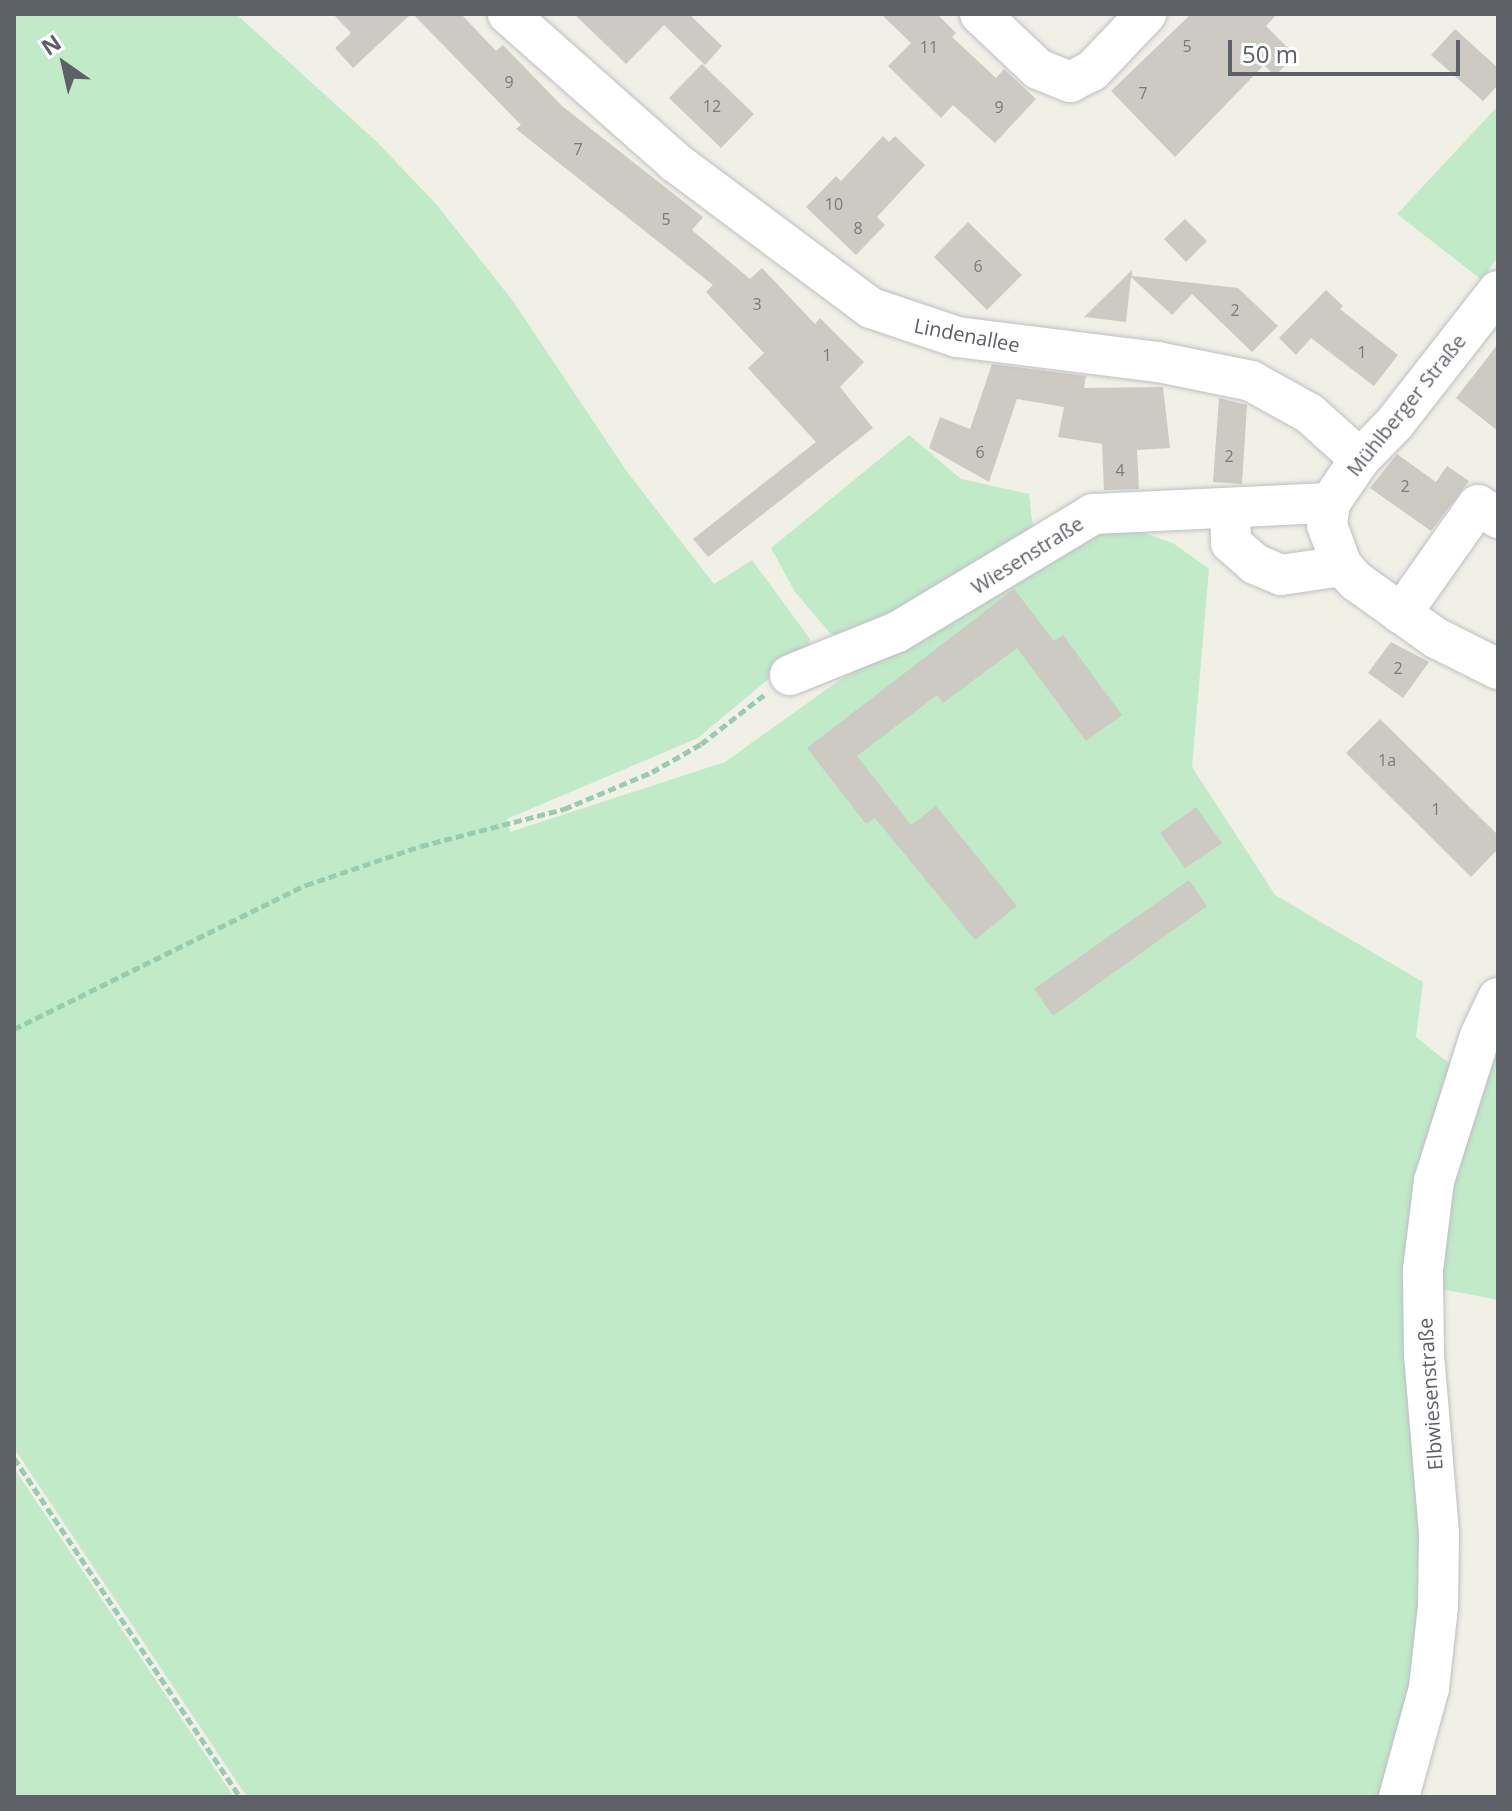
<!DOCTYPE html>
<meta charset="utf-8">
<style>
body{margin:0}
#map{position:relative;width:1512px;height:1811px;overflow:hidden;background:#f1f0e6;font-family:"Open Sans",sans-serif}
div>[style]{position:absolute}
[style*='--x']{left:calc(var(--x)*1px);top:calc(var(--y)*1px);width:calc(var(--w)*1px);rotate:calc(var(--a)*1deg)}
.green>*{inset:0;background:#c1eac8}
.building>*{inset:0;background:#cccac3}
.path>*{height:5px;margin-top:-2.5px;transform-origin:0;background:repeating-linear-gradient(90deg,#98ccb0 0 8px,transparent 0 12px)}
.roads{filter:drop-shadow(0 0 2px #bdbec5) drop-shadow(0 0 2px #bdbec5)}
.minor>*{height:40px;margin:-20px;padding:0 20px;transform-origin:20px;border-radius:20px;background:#fff}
span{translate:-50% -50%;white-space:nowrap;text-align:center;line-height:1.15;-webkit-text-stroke:6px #fff;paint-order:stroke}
.number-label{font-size:16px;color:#797a7e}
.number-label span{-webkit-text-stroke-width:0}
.street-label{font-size:20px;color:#5d6067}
.frame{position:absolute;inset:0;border:16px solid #5d6067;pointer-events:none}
.north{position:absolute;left:24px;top:24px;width:80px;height:80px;-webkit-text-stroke:6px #fff;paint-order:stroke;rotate:326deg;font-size:22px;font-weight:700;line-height:32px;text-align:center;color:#5d6067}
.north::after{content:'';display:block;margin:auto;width:28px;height:36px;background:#5d6067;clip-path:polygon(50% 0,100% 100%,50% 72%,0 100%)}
.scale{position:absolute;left:1228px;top:40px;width:232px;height:36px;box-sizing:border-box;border:4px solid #5d6067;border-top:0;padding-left:10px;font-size:24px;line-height:28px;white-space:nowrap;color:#5d6067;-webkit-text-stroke:6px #fff;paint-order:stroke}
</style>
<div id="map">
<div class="green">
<i style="clip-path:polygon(14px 14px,236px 14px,377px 142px,436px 204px,513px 301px,628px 473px,714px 584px,752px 560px,810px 639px,808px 653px,783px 667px,698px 738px,507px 819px,510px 832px,725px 762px,841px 679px,1043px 568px,1087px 534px,1129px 528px,1173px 543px,1209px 569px,1192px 767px,1275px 895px,1423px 982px,1416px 1037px,1460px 1072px,1427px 1173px,1434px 1530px,1391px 1797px,247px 1797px,14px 1448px)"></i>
<i style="clip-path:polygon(1498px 106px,1498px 256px,1482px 280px,1397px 214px)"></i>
<i style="clip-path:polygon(909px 435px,961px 479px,1029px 494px,1034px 537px,844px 638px,830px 633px,795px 592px,771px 548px)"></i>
<i style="clip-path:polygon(1498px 1028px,1498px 1300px,1442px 1289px,1442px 1248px,1447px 1175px)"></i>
<i style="clip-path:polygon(14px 1468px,234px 1797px,14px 1797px)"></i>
</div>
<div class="building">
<i style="clip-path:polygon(333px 14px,411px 14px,353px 68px,335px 48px,351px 33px)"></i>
<i style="clip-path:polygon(413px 14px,461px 14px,496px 51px,503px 45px,562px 106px,703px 217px,692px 230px,750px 279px,762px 268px,815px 324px,820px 318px,864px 362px,840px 387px,873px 428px,708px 557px,693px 539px,816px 442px,748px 368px,764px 353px,706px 292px,713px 285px,516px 129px,521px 125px)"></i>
<i style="clip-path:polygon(574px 14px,689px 14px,722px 46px,705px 65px,664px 25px,626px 64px)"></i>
<i style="clip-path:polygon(881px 14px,937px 14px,956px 33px,952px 37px,996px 78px,1004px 69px,1036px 99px,995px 143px,953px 105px,941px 118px,888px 66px,911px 43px)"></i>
<i style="clip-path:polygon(1191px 14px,1277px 14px,1266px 26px,1295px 55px,1275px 76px,1264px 65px,1175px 157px,1111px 91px)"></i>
<i style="clip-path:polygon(1455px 29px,1498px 68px,1498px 85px,1483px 101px,1431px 55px)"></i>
<i style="clip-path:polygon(702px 64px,754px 114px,721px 148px,669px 98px)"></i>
<i style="clip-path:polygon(883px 136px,889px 142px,895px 136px,925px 165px,877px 217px,885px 225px,856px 255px,806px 207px,836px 176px,841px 181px)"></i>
<i style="clip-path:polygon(1185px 219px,1207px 241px,1186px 262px,1164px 239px)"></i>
<i style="clip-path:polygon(968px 222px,1022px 275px,987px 310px,934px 257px)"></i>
<i style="clip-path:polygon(1132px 270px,1132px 276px,1238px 288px,1278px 326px,1252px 352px,1192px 294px,1172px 315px,1131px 277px,1126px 322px,1084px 317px)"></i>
<i style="clip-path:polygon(1326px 290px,1343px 306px,1340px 309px,1398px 355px,1374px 386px,1311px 338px,1296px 355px,1279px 338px)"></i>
<i style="clip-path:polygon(1498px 344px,1498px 431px,1456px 398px)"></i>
<i style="clip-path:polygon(992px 364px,1086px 376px,1084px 388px,1163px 387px,1170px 448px,1137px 450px,1139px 489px,1104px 490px,1102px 444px,1058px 437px,1064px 407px,1017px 399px,989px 482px,929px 448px,940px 417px,970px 429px)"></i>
<i style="clip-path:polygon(1219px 398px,1247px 405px,1242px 484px,1213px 482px)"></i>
<i style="clip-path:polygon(1397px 454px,1436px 482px,1447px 466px,1469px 481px,1431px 531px,1370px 488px)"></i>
<i style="clip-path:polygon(1014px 589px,1054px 641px,1063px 635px,1122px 715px,1086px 741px,1017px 648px,943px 703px,937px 695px,857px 756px,911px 825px,936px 806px,1017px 906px,975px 940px,875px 818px,866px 824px,807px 748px)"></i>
<i style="clip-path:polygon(1391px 642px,1429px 662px,1403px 698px,1368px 673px)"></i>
<i style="clip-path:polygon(1380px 719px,1498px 835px,1498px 849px,1471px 877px,1346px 753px)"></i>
<i style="clip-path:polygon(1196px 807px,1222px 843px,1185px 868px,1160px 833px)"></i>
<i style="clip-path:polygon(1189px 880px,1207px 906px,1053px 1016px,1034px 989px)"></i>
</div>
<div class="path">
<i style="--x:14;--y:1029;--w:326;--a:-26.3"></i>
<i style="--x:306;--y:885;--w:121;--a:-18.7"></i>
<i style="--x:421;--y:846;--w:148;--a:-14.5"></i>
<i style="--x:564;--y:809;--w:95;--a:-22.8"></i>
<i style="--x:652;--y:772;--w:56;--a:-29.7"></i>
<i style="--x:701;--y:744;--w:80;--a:-37.9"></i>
<i style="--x:14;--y:1458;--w:407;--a:56.3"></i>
</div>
<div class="roads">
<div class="minor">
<i style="--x:508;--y:14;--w:223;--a:41.5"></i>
<i style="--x:675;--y:162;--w:244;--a:36.7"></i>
<i style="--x:871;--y:308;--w:91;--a:18.6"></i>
<i style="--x:957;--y:337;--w:203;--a:7.1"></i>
<i style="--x:1158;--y:362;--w:95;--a:11.5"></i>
<i style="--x:1251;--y:381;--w:66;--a:28.9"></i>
<i style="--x:1309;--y:413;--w:69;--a:42"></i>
<i style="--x:980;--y:14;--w:80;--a:43.5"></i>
<i style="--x:1038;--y:69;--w:35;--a:22"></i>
<i style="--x:1070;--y:82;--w:25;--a:-27"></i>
<i style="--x:1092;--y:71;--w:79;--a:-46.5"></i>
<i style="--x:1498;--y:291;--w:167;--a:128"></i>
<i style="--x:1395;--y:423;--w:50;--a:134.2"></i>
<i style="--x:1360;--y:459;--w:53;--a:124.3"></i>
<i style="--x:1330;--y:503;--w:22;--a:98"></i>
<i style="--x:1327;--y:525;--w:44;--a:69.9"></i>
<i style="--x:1342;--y:566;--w:21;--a:47"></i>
<i style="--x:1356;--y:581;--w:98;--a:35.5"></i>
<i style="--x:1436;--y:638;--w:69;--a:26.6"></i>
<i style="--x:1230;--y:511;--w:32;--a:88"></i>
<i style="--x:1231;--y:543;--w:32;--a:41"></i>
<i style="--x:1255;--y:564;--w:28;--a:23"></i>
<i style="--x:1281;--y:575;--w:62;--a:-8.4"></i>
<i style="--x:1401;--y:614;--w:133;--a:-54.8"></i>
<i style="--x:1478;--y:505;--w:24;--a:33"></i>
<i style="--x:790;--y:675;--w:115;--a:-21.9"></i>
<i style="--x:897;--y:632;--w:229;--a:-31"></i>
<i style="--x:1093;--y:514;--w:237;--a:-2.7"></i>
<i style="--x:1399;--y:1797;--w:113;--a:-74.6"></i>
<i style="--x:1429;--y:1688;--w:82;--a:-83.7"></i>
<i style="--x:1438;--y:1606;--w:73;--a:-89.2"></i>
<i style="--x:1439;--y:1533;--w:178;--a:-94.8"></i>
<i style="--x:1424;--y:1356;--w:86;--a:-90.7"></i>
<i style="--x:1423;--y:1270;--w:90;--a:-83"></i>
<i style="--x:1434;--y:1181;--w:152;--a:-72.4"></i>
<i style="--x:1480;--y:1036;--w:42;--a:-64.7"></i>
</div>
</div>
<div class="number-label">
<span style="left:1187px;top:46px">5</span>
<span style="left:929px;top:47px">11</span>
<span style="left:509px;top:82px">9</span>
<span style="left:1143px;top:93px">7</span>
<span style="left:712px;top:106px">12</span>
<span style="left:999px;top:107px">9</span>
<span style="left:578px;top:149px">7</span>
<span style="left:834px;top:204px">10</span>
<span style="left:666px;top:219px">5</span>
<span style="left:858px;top:228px">8</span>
<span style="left:978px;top:266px">6</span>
<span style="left:757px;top:304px">3</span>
<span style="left:1235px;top:310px">2</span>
<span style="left:1362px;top:352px">1</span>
<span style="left:827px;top:355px">1</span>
<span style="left:980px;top:452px">6</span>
<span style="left:1229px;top:456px">2</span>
<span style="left:1120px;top:470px">4</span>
<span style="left:1405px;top:486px">2</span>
<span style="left:1398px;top:668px">2</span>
<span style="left:1387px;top:760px">1a</span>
<span style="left:1436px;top:809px">1</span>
</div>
<div class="street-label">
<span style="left:967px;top:335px;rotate:11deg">Lindenallee</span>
<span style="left:1406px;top:405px;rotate:-51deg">Mühlberger Straße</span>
<span style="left:1027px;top:555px;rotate:-32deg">Wiesenstraße</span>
<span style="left:1430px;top:1394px;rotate:-94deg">Elbwiesenstraße</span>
</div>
<div class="frame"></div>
<div class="north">N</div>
<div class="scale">50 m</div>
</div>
